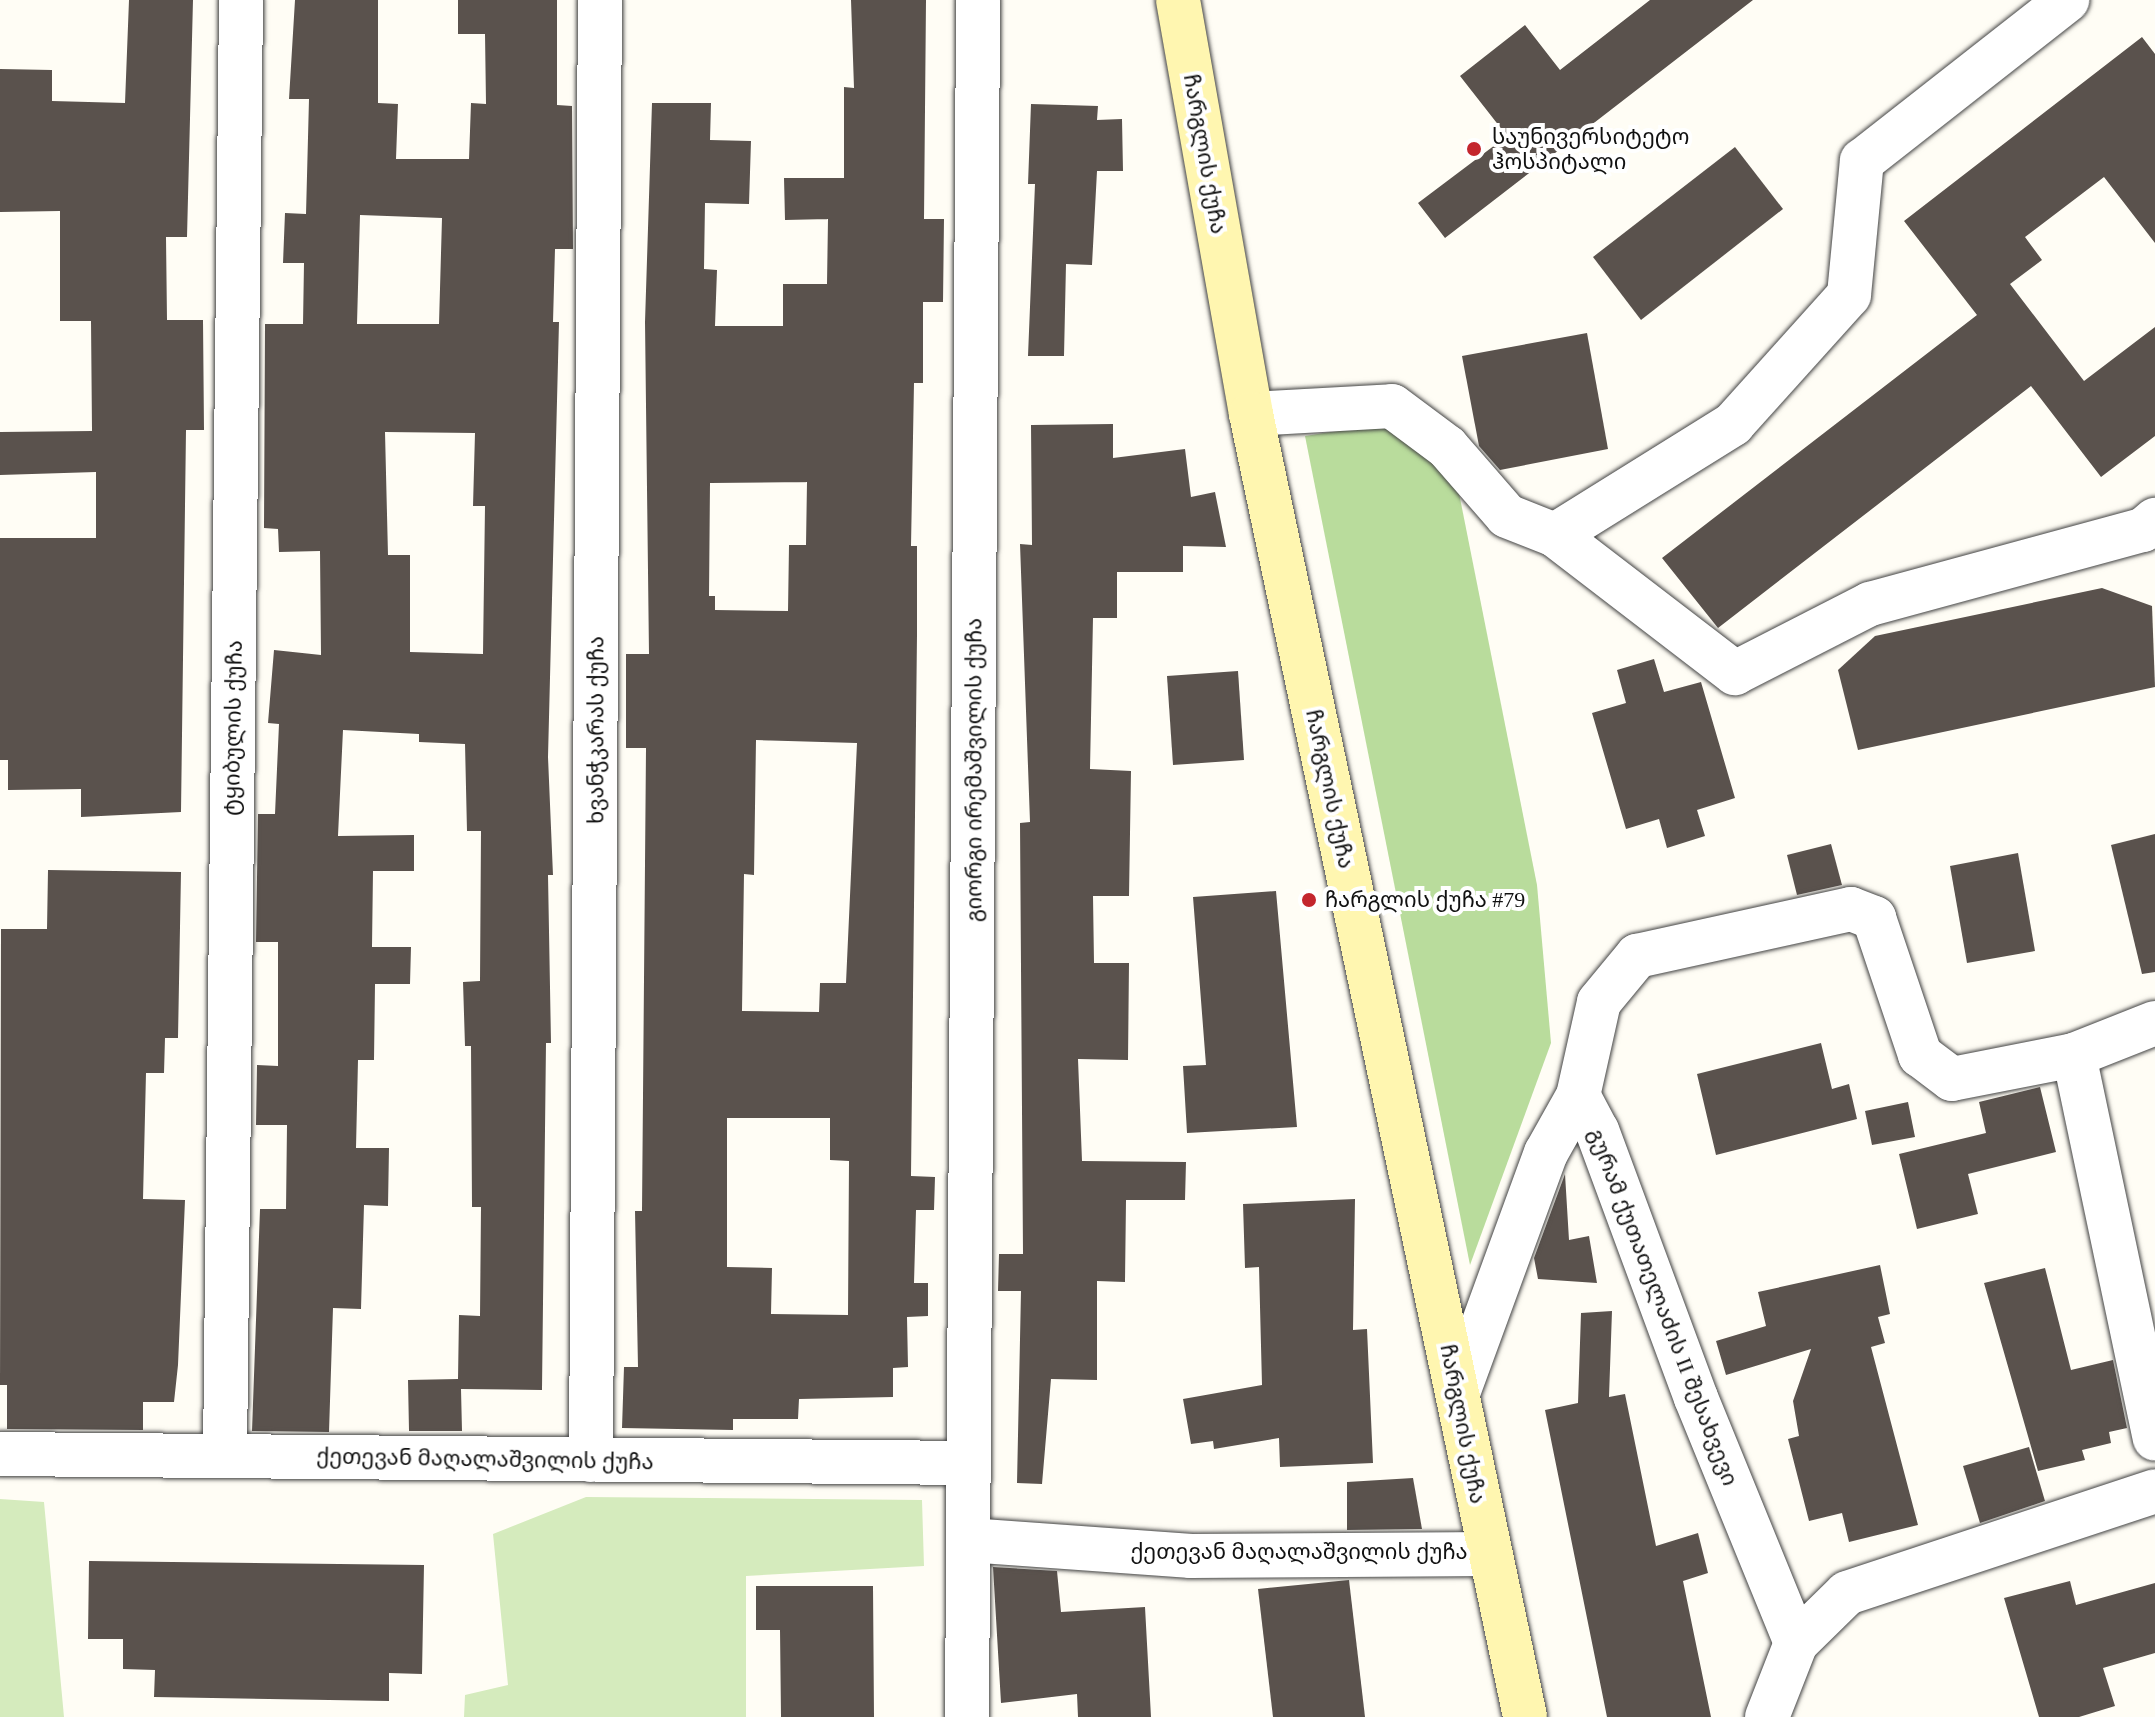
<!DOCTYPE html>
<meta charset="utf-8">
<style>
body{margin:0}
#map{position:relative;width:2155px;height:1717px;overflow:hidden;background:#fffdf5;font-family:"Times New Roman","Noto Sans Georgian",serif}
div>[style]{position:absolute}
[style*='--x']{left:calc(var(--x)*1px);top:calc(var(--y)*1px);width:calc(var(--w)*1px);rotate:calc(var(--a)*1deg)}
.green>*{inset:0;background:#d5ebbd}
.forest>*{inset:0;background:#b9dc9c}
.building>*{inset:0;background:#5a524d}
.roads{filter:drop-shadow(0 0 2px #444) drop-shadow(0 0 2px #444)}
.street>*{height:44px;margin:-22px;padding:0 22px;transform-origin:22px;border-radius:22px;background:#fff}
.secondary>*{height:44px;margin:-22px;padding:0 22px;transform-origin:22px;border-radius:22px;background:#fff6b0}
.dots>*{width:22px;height:22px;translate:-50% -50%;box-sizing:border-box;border:4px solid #fff;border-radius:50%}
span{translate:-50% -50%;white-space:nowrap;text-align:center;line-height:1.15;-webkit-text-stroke:8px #fff;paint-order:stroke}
.poi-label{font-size:22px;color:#111}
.left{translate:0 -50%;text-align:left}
.street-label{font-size:22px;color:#111}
</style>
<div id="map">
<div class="green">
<i style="clip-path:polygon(586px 1497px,922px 1500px,924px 1566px,746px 1576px,746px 1717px,464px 1717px,465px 1695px,508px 1685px,493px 1534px)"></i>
<i style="clip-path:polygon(0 1499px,44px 1502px,64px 1717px,0 1717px)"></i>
</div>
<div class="forest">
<i style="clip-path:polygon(1381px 424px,1455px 473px,1537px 885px,1551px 1043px,1470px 1265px,1305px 436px)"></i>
</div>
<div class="building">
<i style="clip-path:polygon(129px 0,193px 0,187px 237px,166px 237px,167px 320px,203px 320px,204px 430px,186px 430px,181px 812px,81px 817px,81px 789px,8px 790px,8px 760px,0 760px,0 538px,96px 538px,96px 472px,0 475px,0 432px,92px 431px,91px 321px,60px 321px,60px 211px,0 212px,0 69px,52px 70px,52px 101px,125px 103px)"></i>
<i style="clip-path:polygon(evenodd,295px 0,378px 0,378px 103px,398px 104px,396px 159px,469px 159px,471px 103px,486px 104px,485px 34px,458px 34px,458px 0,557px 0,557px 105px,572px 106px,573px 249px,555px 249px,553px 322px,559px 322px,548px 757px,553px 875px,548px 875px,551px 1043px,546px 1043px,542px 1390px,461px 1389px,462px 1431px,409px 1431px,408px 1380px,458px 1379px,459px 1315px,480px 1316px,481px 1207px,472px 1207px,471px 1046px,465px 1046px,463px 982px,480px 981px,481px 831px,467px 831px,465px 744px,419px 742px,419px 734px,343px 730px,338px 836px,414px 835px,414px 871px,373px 871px,372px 947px,411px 947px,410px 984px,375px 984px,374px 1060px,358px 1060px,356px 1148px,389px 1148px,388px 1206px,364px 1205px,361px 1309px,333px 1308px,329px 1432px,252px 1431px,260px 1209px,286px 1209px,287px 1125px,256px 1125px,257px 1065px,278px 1066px,278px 942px,256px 942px,258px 814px,275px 814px,279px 724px,268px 723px,274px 650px,321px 655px,320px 551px,279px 552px,278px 529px,264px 528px,265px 324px,303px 324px,304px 263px,283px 263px,285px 213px,306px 214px,309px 99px,289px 99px,295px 0,360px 215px,442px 218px,439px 324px,357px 324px,360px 215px,295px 0,385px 432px,475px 433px,473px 506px,485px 506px,483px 654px,410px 652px,410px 555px,388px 555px,385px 432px)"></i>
<i style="clip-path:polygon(evenodd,851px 0,926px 0,924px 219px,944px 219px,943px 302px,923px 302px,923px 383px,914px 383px,911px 546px,917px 546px,917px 635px,911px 1176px,935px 1177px,934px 1210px,916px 1210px,914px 1283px,928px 1283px,928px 1316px,907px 1317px,908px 1367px,893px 1368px,893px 1397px,799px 1399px,798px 1419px,733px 1419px,733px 1430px,622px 1428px,624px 1367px,638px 1367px,635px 1211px,642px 1211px,646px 748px,626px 748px,626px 654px,649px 654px,645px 322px,652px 103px,711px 103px,710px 140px,751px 141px,749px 204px,705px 203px,704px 269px,717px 270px,715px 326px,783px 326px,783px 284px,827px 284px,828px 219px,785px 220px,784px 178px,844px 178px,844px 87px,854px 88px,851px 0,807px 482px,806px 545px,789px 545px,788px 611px,715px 610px,715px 596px,709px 596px,710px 483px,807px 482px,851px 0,756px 740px,857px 743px,846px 983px,820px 983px,819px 1012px,742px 1011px,744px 874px,754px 875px,756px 740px,851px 0,727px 1118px,830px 1118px,830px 1160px,849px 1161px,848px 1315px,771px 1314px,772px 1268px,727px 1267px,727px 1118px)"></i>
<i style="clip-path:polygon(1650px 0,1753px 0,1445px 238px,1418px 203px,1507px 136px,1460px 76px,1525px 25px,1560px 70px)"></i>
<i style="clip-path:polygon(2142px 37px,2155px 54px,2155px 243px,2104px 177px,2025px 237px,2042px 260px,2010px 284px,2084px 381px,2155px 327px,2155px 436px,2101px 477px,2031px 386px,1718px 628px,1662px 558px,1977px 315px,1904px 221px)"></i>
<i style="clip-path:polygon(1031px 104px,1098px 106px,1097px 120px,1122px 119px,1123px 171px,1097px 171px,1092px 265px,1066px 264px,1064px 356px,1028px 356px,1035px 184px,1028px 184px)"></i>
<i style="clip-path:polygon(1735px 147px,1783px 209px,1641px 320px,1593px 257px)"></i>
<i style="clip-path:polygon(1587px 333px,1608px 449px,1500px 470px,1479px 446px,1462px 356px)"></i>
<i style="clip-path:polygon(1113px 424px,1113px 458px,1185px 449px,1191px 497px,1215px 492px,1226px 547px,1183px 546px,1183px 572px,1117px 572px,1117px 618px,1093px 618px,1090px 769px,1131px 771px,1129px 896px,1093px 896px,1094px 963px,1129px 963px,1128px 1060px,1078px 1059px,1082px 1161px,1186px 1162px,1185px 1200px,1126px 1200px,1125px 1282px,1097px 1281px,1097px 1380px,1051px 1379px,1042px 1484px,1017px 1483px,1021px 1291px,998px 1291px,999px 1254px,1023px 1254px,1020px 823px,1030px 822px,1020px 544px,1032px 545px,1031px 425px)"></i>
<i style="clip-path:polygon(2102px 588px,2152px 606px,2155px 687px,1858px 750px,1838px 670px,1875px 636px)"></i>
<i style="clip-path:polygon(1654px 659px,1664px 692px,1701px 682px,1735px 798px,1697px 810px,1705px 836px,1667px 848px,1659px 819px,1626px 829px,1592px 713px,1626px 703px,1617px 670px)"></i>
<i style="clip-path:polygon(1238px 671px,1244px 760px,1173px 765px,1167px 676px)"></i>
<i style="clip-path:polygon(2155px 834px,2155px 972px,2142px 974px,2111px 845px)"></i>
<i style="clip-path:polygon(1831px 844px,1842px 885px,1797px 895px,1787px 855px)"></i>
<i style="clip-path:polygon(2018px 853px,2035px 951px,1967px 963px,1950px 866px)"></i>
<i style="clip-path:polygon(48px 870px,181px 872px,178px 1038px,165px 1038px,164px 1073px,146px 1073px,143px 1199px,185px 1200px,178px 1365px,174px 1402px,143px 1402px,143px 1430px,7px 1429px,7px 1385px,0 1385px,1px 929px,47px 929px)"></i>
<i style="clip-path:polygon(1276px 891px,1297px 1127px,1187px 1133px,1183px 1066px,1206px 1065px,1193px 897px)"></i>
<i style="clip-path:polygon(1821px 1043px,1832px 1089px,1849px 1084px,1857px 1119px,1716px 1155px,1697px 1074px)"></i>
<i style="clip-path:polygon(2040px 1087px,2056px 1152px,1968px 1174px,1978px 1214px,1917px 1229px,1899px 1154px,1986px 1133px,1979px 1102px)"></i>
<i style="clip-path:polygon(1908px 1102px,1915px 1137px,1872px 1145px,1865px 1111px)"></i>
<i style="clip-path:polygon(1565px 1174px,1569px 1240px,1589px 1236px,1597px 1283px,1538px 1279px,1534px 1258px)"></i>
<i style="clip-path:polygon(1355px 1199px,1353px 1330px,1367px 1329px,1373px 1463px,1280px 1467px,1279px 1438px,1214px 1449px,1213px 1441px,1191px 1444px,1183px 1399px,1262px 1385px,1259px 1267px,1245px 1268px,1243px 1204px)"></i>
<i style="clip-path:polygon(1880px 1265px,1890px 1314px,1878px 1317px,1885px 1343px,1871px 1347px,1918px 1525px,1849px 1542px,1842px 1513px,1809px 1521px,1788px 1439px,1799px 1436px,1793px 1401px,1811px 1349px,1726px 1375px,1716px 1341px,1766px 1326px,1758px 1292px)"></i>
<i style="clip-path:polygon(2045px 1268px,2071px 1370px,2113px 1360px,2127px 1428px,2109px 1432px,2111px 1443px,2082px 1450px,2085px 1460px,2038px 1471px,1984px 1283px)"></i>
<i style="clip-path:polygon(1612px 1311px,1609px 1397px,1625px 1394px,1656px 1546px,1698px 1533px,1708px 1573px,1683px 1581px,1711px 1717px,1607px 1717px,1545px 1410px,1578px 1403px,1581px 1313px)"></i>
<i style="clip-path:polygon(2029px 1447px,2045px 1501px,1980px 1523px,1963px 1466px)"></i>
<i style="clip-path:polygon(1413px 1478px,1422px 1529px,1347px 1530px,1347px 1482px)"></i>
<i style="clip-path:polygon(89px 1561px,424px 1565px,422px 1674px,389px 1673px,389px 1701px,154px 1697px,155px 1670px,123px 1669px,123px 1639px,88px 1639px)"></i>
<i style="clip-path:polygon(993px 1567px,1057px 1571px,1061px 1612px,1145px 1607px,1151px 1717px,1078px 1717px,1077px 1694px,1001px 1703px)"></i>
<i style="clip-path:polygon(1349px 1580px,1365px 1717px,1273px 1717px,1258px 1589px)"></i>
<i style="clip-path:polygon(2070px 1581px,2076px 1605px,2155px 1583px,2155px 1653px,2103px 1668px,2115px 1706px,2079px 1717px,2039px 1717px,2004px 1598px)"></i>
<i style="clip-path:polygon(756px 1586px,873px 1586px,874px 1717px,781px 1717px,780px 1630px,756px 1630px)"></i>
</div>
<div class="roads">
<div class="street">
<i style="--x:1251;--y:414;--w:141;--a:-3.2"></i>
<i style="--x:1392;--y:406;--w:69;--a:36.7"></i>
<i style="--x:1447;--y:447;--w:91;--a:49"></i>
<i style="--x:1507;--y:516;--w:52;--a:21.6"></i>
<i style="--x:1555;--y:535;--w:210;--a:-31.9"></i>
<i style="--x:1733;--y:424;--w:173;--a:-48"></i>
<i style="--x:1849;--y:295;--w:135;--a:-84.5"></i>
<i style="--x:1862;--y:161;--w:261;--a:-38.1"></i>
<i style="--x:1555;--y:535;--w:227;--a:37.5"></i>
<i style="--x:1735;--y:673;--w:152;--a:-27.1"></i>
<i style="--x:1870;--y:604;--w:283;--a:-15.2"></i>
<i style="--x:2143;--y:530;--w:16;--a:-40"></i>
<i style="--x:2074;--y:1055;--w:392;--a:78.1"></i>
<i style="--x:1458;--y:1393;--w:256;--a:-69.9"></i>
<i style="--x:1546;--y:1153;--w:65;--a:-60.7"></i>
<i style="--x:0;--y:1454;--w:969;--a:0.53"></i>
<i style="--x:225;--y:1456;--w:1456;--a:-89.37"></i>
<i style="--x:591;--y:1460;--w:1460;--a:-89.65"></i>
<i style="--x:968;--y:1540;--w:224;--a:4.1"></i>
<i style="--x:1191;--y:1556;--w:296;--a:-0.4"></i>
<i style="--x:1796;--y:1643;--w:265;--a:-112.2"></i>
<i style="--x:1696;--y:1398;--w:285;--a:-110.3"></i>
<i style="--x:1597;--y:1131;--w:40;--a:-118"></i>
<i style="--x:1578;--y:1096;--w:96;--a:-77.4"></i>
<i style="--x:1599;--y:1002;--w:60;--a:-50.4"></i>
<i style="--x:1637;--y:956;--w:219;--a:-12.4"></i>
<i style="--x:1851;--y:909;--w:25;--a:21"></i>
<i style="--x:1874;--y:918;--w:145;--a:71.4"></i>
<i style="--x:1920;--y:1055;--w:40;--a:37"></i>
<i style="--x:1952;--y:1079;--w:124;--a:-11.1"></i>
<i style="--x:2074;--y:1055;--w:87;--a:-21.6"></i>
<i style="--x:967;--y:1717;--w:1717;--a:-89.63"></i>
<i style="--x:1767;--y:1717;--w:79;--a:-68.6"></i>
<i style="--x:1796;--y:1643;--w:71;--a:-44.4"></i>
<i style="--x:1847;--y:1593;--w:324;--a:-18.3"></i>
</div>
<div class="secondary">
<i style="--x:1178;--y:0;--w:420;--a:80"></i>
<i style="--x:1251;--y:414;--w:1331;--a:78.12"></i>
</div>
</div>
<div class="dots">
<i style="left:1474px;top:149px;background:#c4262e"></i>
<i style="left:1309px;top:900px;background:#c4262e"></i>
</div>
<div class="poi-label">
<span class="left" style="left:1492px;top:149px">საუნივერსიტეტო<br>ჰოსპიტალი</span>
<span class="left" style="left:1325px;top:900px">ჩარგლის ქუჩა #79</span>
</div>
<div class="street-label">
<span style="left:1205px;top:154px;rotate:80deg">ჩარგლის ქუჩა</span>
<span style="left:233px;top:728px;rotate:-89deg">ტყიბულის ქუჩა</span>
<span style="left:596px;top:730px;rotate:-90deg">ხვანჭკარას ქუჩა</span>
<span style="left:974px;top:770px;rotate:-90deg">გიორგი ირემაშვილის ქუჩა</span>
<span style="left:1330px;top:789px;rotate:78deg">ჩარგლის ქუჩა</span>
<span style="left:1663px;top:1307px;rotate:69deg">გურამ ქუთათელაძის II შესახვევი</span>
<span style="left:1463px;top:1424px;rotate:79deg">ჩარგლის ქუჩა</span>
<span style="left:485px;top:1459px;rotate:1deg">ქეთევან მაღალაშვილის ქუჩა</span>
<span style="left:1299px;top:1552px">ქეთევან მაღალაშვილის ქუჩა</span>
</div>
</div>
